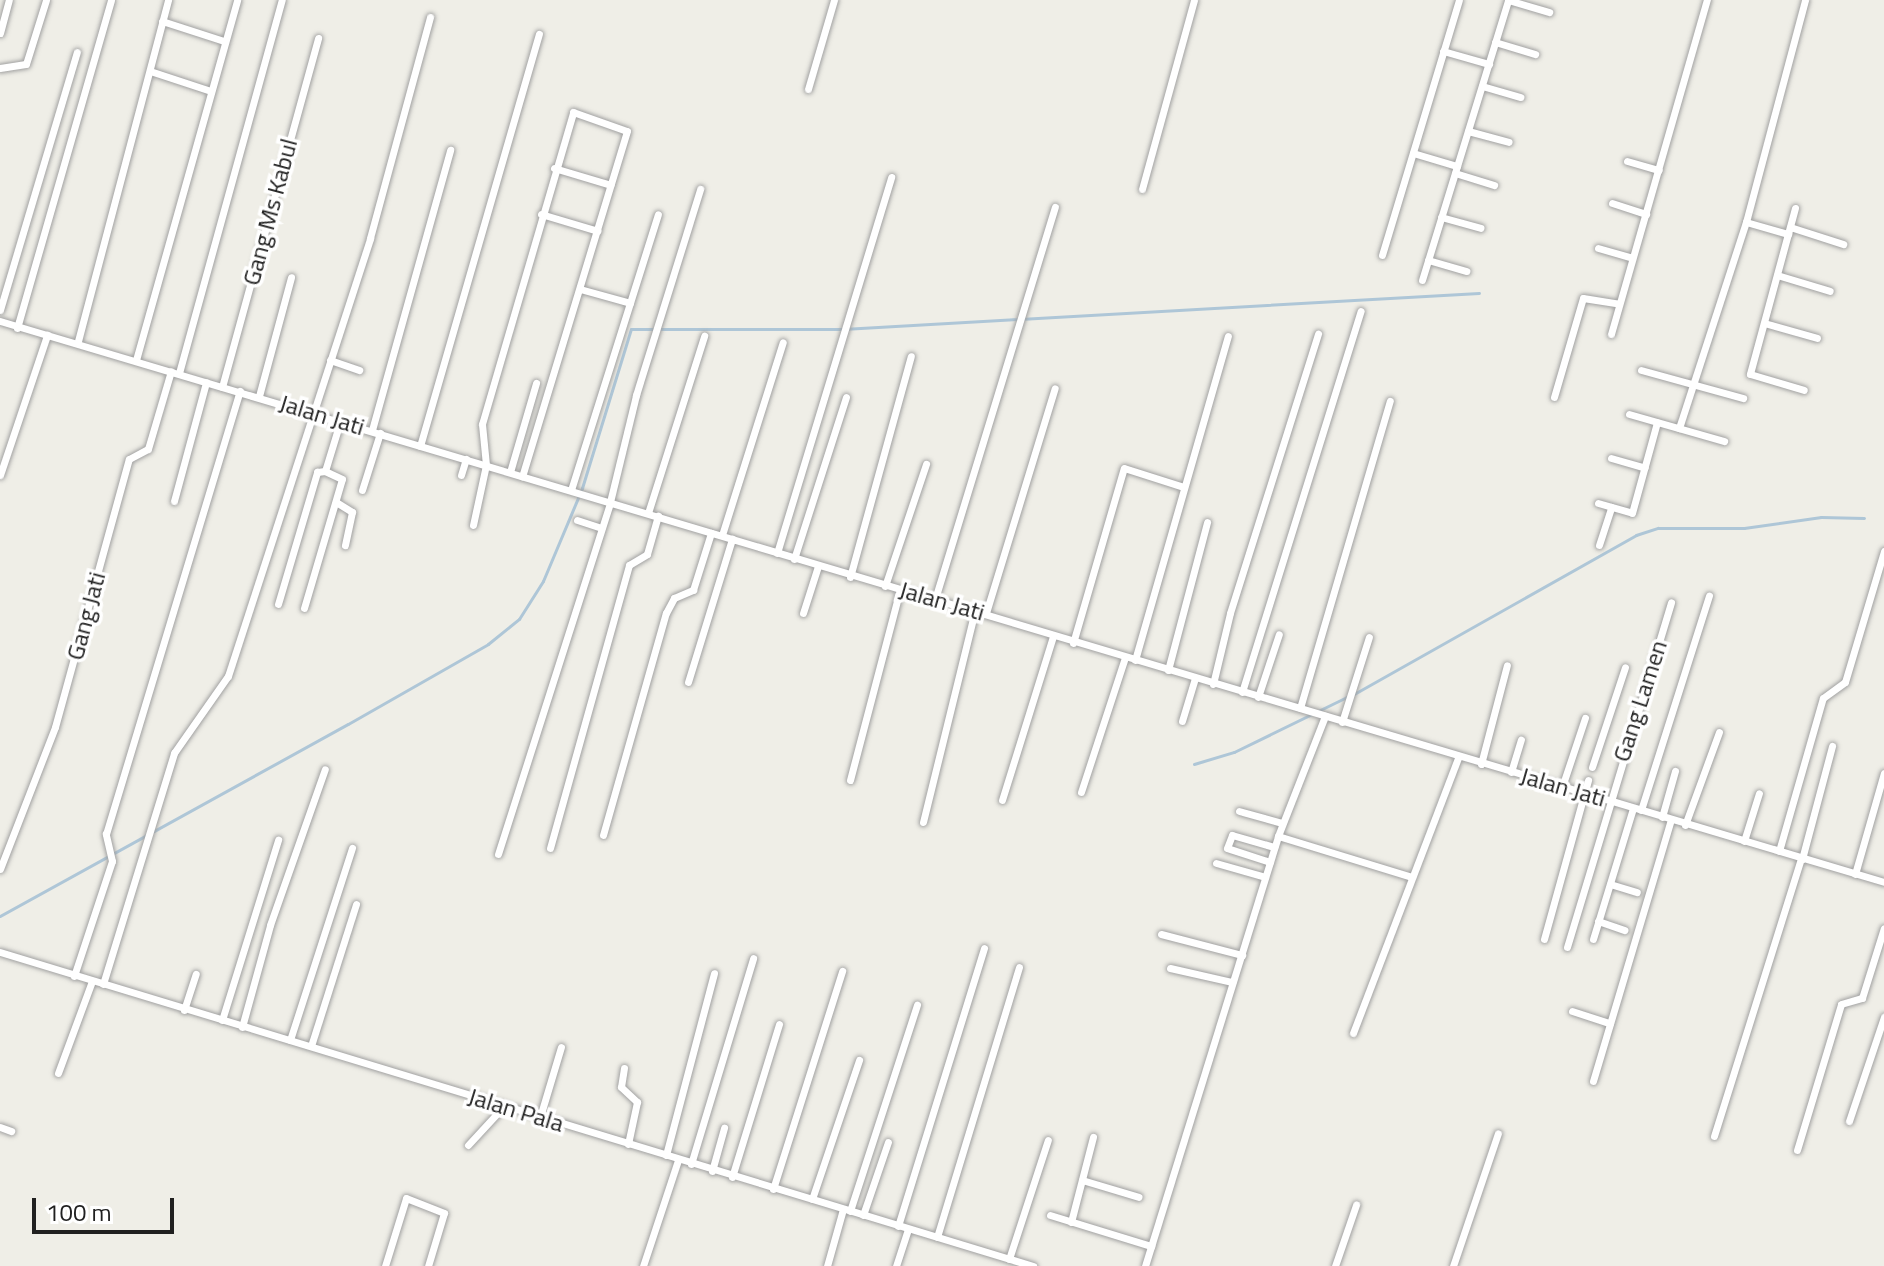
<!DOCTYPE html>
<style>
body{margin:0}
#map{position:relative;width:1884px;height:1266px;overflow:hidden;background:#efeee7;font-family:"Titillium Web",sans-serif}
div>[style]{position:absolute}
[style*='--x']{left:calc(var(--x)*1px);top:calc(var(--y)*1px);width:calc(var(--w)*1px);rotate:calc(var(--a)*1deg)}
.stream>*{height:3px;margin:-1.5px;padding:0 1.5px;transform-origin:1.5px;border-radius:1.5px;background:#aec6d7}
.roads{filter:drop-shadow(0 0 2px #a1a1a1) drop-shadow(0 0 2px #a1a1a1)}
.street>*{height:7px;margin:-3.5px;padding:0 3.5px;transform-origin:3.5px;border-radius:3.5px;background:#fff}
span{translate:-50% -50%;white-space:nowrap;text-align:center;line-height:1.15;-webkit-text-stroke:7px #fff;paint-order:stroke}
.street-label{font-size:24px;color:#202020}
.scale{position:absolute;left:32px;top:1198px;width:142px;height:36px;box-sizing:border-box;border:4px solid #202020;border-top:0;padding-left:10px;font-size:24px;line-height:28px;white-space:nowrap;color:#202020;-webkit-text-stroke:6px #fff;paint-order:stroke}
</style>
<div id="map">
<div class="stream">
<i style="--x:1354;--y:694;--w:324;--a:-29.4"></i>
<i style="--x:1636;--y:535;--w:23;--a:-18"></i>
<i style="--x:1658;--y:528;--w:86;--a:0"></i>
<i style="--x:1744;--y:528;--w:78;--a:-8.1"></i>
<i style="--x:1821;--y:517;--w:43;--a:1.3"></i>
<i style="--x:1194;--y:764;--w:42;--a:-16.7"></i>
<i style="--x:1234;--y:752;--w:126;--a:-26"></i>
<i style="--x:0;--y:916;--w:397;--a:-28.9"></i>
<i style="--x:348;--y:724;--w:161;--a:-29.7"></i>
<i style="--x:488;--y:644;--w:40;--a:-39"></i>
<i style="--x:519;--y:619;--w:45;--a:-57.7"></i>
<i style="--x:543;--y:581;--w:101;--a:-67.2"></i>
<i style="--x:582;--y:488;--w:166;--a:-72.9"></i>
<i style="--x:631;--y:329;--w:212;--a:0"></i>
<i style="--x:843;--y:329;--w:637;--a:-3.24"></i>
</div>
<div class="roads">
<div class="street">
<i style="--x:1508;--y:0;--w:43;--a:16.3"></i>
<i style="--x:162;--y:21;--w:65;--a:17.9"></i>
<i style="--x:0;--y:33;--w:34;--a:-75"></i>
<i style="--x:1495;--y:42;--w:42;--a:16.7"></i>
<i style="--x:1443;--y:51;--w:48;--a:15.8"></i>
<i style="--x:0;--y:68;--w:26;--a:-9"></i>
<i style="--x:26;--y:64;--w:67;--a:-72.6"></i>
<i style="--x:150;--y:71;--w:64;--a:18.2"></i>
<i style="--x:1482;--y:86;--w:40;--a:16"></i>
<i style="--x:808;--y:89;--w:93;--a:-73.7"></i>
<i style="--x:1468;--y:131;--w:42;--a:15"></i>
<i style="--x:1413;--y:153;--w:46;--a:16.5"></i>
<i style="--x:1627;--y:161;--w:33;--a:16"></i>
<i style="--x:554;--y:168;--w:59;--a:16.6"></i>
<i style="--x:1455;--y:173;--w:41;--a:17.1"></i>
<i style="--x:1142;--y:189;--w:196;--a:-74.6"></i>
<i style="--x:1612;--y:203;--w:36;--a:18"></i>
<i style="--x:1795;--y:208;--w:172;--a:105.2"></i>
<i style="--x:1750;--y:374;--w:56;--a:16.5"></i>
<i style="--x:541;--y:214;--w:59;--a:16.6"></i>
<i style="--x:1441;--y:217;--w:41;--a:15.4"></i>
<i style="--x:1746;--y:222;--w:44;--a:15.9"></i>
<i style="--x:1790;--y:227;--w:56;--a:17.8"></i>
<i style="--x:1598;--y:248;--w:35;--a:16"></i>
<i style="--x:1382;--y:255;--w:266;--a:-73.2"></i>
<i style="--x:1428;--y:260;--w:40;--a:16"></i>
<i style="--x:1777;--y:275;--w:55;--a:16.8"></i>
<i style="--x:1422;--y:280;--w:293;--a:-72.9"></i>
<i style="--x:580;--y:289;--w:52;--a:15.6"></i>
<i style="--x:0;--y:310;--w:269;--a:-73.4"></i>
<i style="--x:0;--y:321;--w:1966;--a:16.58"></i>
<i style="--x:1764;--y:323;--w:55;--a:15.8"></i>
<i style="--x:17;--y:328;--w:341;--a:-74"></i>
<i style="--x:1611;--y:334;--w:348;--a:-74"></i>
<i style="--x:78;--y:341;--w:353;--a:-75.2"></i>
<i style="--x:136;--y:360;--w:374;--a:-74.3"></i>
<i style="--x:330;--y:360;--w:31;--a:19"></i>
<i style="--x:1641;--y:370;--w:106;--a:15.4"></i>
<i style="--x:179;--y:373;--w:387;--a:-74.6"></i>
<i style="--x:222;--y:387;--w:362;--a:-74.6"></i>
<i style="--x:259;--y:396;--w:123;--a:-74.9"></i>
<i style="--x:1554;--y:397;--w:103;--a:-73.7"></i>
<i style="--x:1583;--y:298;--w:36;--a:9"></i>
<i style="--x:1629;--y:414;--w:99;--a:15.9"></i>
<i style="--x:1679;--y:428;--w:217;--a:-72"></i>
<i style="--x:1746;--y:222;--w:230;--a:-75.1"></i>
<i style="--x:372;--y:430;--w:291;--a:-74.4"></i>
<i style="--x:420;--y:446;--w:429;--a:-73.9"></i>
<i style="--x:1611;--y:458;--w:35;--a:16"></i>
<i style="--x:510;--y:472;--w:93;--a:-73.7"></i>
<i style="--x:0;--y:475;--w:148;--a:-71.4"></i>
<i style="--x:461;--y:475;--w:17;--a:-73"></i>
<i style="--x:362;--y:490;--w:60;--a:-72.5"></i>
<i style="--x:571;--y:490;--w:289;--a:-72.5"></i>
<i style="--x:174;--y:501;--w:123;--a:-74.9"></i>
<i style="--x:336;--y:502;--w:19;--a:32"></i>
<i style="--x:352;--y:512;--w:34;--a:102"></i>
<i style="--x:1598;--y:503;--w:35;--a:16"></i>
<i style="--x:1632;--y:513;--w:94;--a:-74.6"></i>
<i style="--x:648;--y:513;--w:186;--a:-72.4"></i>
<i style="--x:577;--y:520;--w:25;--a:18"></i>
<i style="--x:473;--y:525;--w:61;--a:-77.8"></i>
<i style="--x:486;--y:465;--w:41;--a:-95.6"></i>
<i style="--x:482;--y:424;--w:325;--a:-73.7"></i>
<i style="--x:573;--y:112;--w:57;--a:19.4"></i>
<i style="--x:627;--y:131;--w:361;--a:106.9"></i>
<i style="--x:722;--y:535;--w:202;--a:-72.5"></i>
<i style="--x:1599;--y:545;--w:40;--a:-72"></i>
<i style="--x:777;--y:553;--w:393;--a:-73.1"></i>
<i style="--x:794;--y:559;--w:170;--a:-72.2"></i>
<i style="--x:850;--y:577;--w:229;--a:-74.6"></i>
<i style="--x:885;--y:586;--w:129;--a:-71.4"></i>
<i style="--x:935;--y:599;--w:410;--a:-73"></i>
<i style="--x:278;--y:604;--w:138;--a:-73.5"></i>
<i style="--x:317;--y:472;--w:8;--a:-7"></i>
<i style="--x:304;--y:608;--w:134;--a:-73.6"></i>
<i style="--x:342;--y:479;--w:19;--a:-155"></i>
<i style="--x:325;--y:471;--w:51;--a:-73"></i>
<i style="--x:803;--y:613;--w:49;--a:-72.3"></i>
<i style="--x:986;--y:613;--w:235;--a:-73"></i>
<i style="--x:1073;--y:643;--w:182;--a:-73.8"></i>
<i style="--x:1124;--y:468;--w:63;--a:17.6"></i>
<i style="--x:1135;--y:660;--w:337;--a:-74"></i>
<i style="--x:1168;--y:670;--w:153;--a:-75.2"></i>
<i style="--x:688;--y:682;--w:150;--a:-72.9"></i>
<i style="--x:1213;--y:684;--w:73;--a:-76.5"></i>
<i style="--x:1230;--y:613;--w:293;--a:-72.5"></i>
<i style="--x:1242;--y:692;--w:399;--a:-72.7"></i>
<i style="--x:1258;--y:697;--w:66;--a:-71.6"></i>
<i style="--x:1300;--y:708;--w:320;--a:-73.7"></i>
<i style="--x:1182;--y:721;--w:45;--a:-73.2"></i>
<i style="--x:1342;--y:722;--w:89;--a:-72.4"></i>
<i style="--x:1481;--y:764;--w:102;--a:-75.3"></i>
<i style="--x:1592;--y:767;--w:105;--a:-71.7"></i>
<i style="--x:1511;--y:772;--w:34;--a:-73"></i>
<i style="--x:850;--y:780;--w:197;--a:-75.3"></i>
<i style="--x:1562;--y:787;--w:73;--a:-71.6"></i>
<i style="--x:1081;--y:792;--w:142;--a:-71.9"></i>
<i style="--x:1002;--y:800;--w:172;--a:-72.7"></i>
<i style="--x:1641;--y:810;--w:225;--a:-72.4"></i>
<i style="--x:1239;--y:811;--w:45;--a:15.6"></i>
<i style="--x:1662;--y:817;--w:48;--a:-74.2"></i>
<i style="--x:923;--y:822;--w:218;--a:-76.2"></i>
<i style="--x:1685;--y:825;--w:99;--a:-69.9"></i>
<i style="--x:603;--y:835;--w:231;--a:-74.2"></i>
<i style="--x:666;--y:613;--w:17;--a:-62"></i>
<i style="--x:674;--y:598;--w:21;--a:-23"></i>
<i style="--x:693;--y:590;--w:60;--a:-72.5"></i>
<i style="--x:1278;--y:836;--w:137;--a:17"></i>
<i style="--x:1744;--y:841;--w:50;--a:-72.6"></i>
<i style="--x:550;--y:848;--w:294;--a:-74.4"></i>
<i style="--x:629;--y:565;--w:21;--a:-31"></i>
<i style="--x:647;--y:554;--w:40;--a:-74"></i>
<i style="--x:1779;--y:851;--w:159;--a:-74"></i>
<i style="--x:1823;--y:698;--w:27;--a:-36"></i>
<i style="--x:1845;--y:682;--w:137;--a:-73.4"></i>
<i style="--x:498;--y:854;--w:369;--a:-72.3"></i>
<i style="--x:610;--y:502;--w:110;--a:-76.3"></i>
<i style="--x:636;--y:395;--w:216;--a:-72.7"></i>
<i style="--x:1802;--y:859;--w:117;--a:-75.1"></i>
<i style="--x:1270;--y:862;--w:45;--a:-162"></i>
<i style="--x:1227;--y:848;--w:14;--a:-69"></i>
<i style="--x:1232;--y:835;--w:44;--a:15.9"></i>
<i style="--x:1216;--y:863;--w:51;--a:15.9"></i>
<i style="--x:0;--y:869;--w:152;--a:-68.8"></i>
<i style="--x:55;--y:727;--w:278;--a:-74.6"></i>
<i style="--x:129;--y:459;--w:21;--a:-28"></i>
<i style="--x:148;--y:449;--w:81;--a:-73.6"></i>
<i style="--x:1855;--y:874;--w:105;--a:-74"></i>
<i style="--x:1610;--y:884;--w:28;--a:17"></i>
<i style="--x:1598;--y:921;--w:28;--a:19"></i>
<i style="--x:1161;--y:934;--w:84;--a:14.5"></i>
<i style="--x:1544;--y:939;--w:165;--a:-74.5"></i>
<i style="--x:1593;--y:939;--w:137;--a:-73"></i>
<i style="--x:1567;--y:947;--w:360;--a:-73.2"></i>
<i style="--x:0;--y:952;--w:1080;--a:16.91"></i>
<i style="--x:1170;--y:968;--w:64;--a:12.7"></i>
<i style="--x:74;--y:976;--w:121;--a:-71.7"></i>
<i style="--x:112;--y:861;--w:28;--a:-103"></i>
<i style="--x:106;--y:834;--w:463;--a:-73.2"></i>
<i style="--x:103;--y:984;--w:242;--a:-72.9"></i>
<i style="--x:174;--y:753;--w:94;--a:-55"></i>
<i style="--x:228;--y:676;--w:460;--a:-72"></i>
<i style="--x:370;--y:238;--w:229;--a:-74.8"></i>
<i style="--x:184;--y:1010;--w:38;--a:-72"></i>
<i style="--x:1572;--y:1011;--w:40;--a:18"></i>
<i style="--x:222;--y:1020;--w:189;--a:-72.7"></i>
<i style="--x:242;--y:1027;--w:106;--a:-74.6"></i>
<i style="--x:270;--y:925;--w:165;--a:-70.6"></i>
<i style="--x:1353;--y:1033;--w:294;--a:-69.1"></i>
<i style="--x:290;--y:1040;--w:202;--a:-72.1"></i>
<i style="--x:311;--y:1046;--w:149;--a:-72.4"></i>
<i style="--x:624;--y:1068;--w:19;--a:99"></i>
<i style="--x:621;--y:1087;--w:22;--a:43"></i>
<i style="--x:637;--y:1102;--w:43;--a:102.1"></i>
<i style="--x:58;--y:1073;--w:98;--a:-69.7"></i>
<i style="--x:1593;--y:1081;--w:272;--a:-73.4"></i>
<i style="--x:540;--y:1117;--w:73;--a:-73.3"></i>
<i style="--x:1849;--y:1121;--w:110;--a:-71.4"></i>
<i style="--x:0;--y:1127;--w:12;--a:20"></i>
<i style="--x:1714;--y:1136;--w:291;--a:-72.6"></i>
<i style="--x:468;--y:1145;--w:53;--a:-47.3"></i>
<i style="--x:1797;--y:1150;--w:152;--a:-73.2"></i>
<i style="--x:1841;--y:1004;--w:22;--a:-16"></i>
<i style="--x:1862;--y:998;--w:73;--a:-72.6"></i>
<i style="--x:666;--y:1155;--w:188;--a:-75.2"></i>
<i style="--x:691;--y:1164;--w:215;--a:-73.2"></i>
<i style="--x:712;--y:1171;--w:45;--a:-74.4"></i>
<i style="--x:732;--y:1177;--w:160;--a:-72.9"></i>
<i style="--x:1082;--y:1180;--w:59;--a:16.6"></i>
<i style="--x:773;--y:1189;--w:229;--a:-72.4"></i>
<i style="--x:812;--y:1199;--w:147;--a:-71.3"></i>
<i style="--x:850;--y:1211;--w:217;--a:-72"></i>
<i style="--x:863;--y:1215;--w:77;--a:-71.1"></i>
<i style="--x:1050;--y:1215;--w:106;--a:17.1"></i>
<i style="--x:1071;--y:1222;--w:88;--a:-75.5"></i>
<i style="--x:898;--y:1226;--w:291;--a:-72.8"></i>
<i style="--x:937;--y:1237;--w:282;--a:-73.1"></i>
<i style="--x:1009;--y:1259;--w:125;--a:-71.9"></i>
<i style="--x:385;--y:1266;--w:71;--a:-72.8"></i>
<i style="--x:406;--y:1198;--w:41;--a:21.5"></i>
<i style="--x:444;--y:1213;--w:55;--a:106.8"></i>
<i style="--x:643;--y:1266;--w:112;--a:-71.7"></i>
<i style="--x:827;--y:1266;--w:59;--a:-74.3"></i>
<i style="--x:896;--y:1266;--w:38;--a:-72"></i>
<i style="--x:1145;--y:1266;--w:450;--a:-72.8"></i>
<i style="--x:1278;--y:836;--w:129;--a:-68.6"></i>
<i style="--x:1335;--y:1266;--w:65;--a:-71"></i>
<i style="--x:1453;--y:1266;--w:140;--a:-71.3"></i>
</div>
</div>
<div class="street-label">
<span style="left:270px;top:212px;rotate:-75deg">Gang Ms Kabul</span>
<span style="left:322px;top:415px;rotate:17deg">Jalan Jati</span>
<span style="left:942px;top:601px;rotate:16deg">Jalan Jati</span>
<span style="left:86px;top:616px;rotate:-75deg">Gang Jati</span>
<span style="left:1640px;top:701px;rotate:-72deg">Gang Lamen</span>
<span style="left:1563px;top:787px;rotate:16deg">Jalan Jati</span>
<span style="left:516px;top:1110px;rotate:17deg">Jalan Pala</span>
</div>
<div class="scale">100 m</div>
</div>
